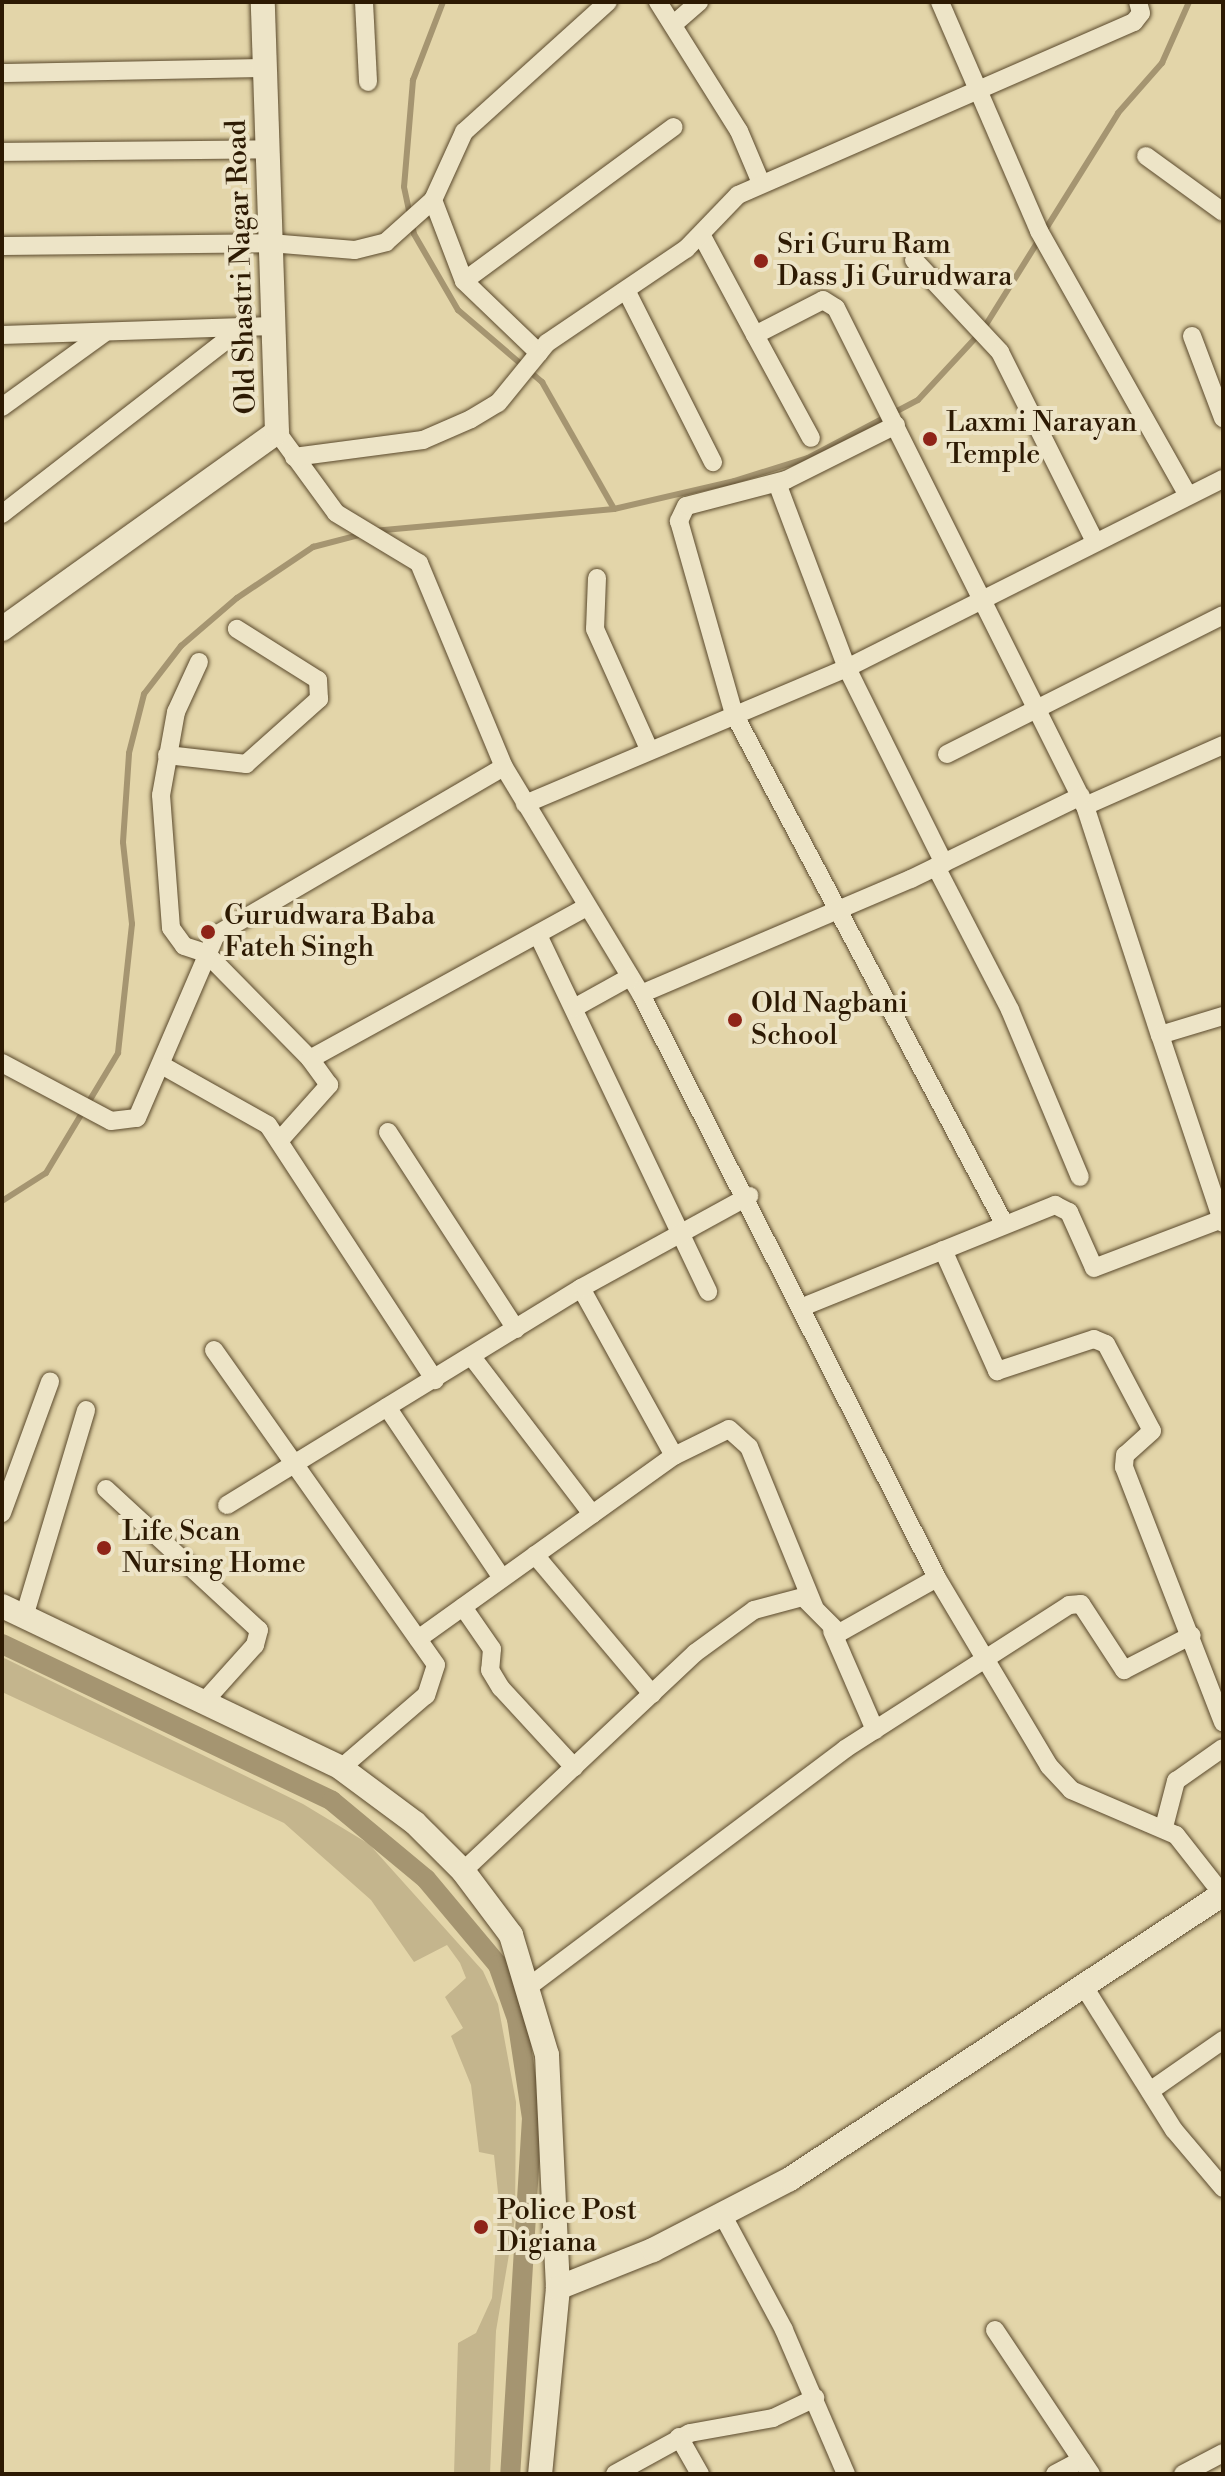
<!DOCTYPE html>
<style>
body{margin:0}
#map{position:relative;width:1225px;height:2476px;overflow:hidden;background:#e3d5a9;font-family:"Libre Bodoni",serif}
div>[style]{position:absolute}
[style*='--x']{left:calc(var(--x)*1px);top:calc(var(--y)*1px);width:calc(var(--w)*1px);rotate:calc(var(--a)*1deg)}
.green>*{inset:0;background:#c4b58d}
.stream>*{height:6px;margin:-3px;padding:0 3px;transform-origin:3px;border-radius:3px;background:#a59571}
.canal>*{height:20px;margin:-10px;padding:0 10px;transform-origin:10px;border-radius:10px;background:#a59571}
.roads{filter:drop-shadow(0 0 2px #5a492c) drop-shadow(0 0 2px #5a492c)}
.street>*{height:18px;margin:-9px;padding:0 9px;transform-origin:9px;border-radius:9px;background:#ede4c7}
.secondary>*{height:24px;margin:-12px;padding:0 12px;transform-origin:12px;border-radius:12px;background:#ede4c7}
.dots>*{width:22px;height:22px;translate:-50% -50%;box-sizing:border-box;border:4px solid #ede4c7;border-radius:50%}
span{translate:-50% -50%;white-space:nowrap;text-align:center;line-height:1.15;-webkit-text-stroke:8px #ede4c7;paint-order:stroke}
.poi-label{font-size:28px;color:#2d1a03}
.left{translate:0 -50%;text-align:left}
.street-label{font-size:28px;color:#2d1a03}
.frame{position:absolute;inset:0;border:4px solid #2d1a03;pointer-events:none}
</style>
<div id="map">
<div class="green">
<i style="clip-path:polygon(2px 1657px,303px 1804px,369px 1844px,483px 1971px,498px 2004px,516px 2102px,515px 2219px,496px 2331px,490px 2474px,454px 2474px,458px 2343px,476px 2333px,492px 2298px,499px 2202px,494px 2155px,479px 2152px,471px 2085px,451px 2036px,463px 2028px,445px 1997px,466px 1978px,460px 1963px,447px 1945px,414px 1962px,371px 1900px,284px 1823px,2px 1692px)"></i>
</div>
<div class="stream">
<i style="--x:443;--y:2;--w:84;--a:111"></i>
<i style="--x:413;--y:80;--w:107;--a:94.8"></i>
<i style="--x:404;--y:187;--w:48;--a:78"></i>
<i style="--x:414;--y:234;--w:88;--a:59.9"></i>
<i style="--x:458;--y:310;--w:111;--a:40.6"></i>
<i style="--x:542;--y:382;--w:146;--a:60.4"></i>
<i style="--x:373;--y:531;--w:242;--a:-5.2"></i>
<i style="--x:614;--y:509;--w:123;--a:-13.1"></i>
<i style="--x:734;--y:481;--w:77;--a:-17.3"></i>
<i style="--x:808;--y:458;--w:124;--a:-27.8"></i>
<i style="--x:918;--y:400;--w:94;--a:-47.2"></i>
<i style="--x:982;--y:331;--w:257;--a:-58"></i>
<i style="--x:1118;--y:113;--w:67;--a:-48.7"></i>
<i style="--x:1162;--y:63;--w:67;--a:-66.1"></i>
<i style="--x:2;--y:1201;--w:52;--a:-32.5"></i>
<i style="--x:46;--y:1173;--w:140;--a:-59"></i>
<i style="--x:118;--y:1053;--w:130;--a:-83.8"></i>
<i style="--x:132;--y:924;--w:82;--a:-96.3"></i>
<i style="--x:123;--y:842;--w:89;--a:-86.1"></i>
<i style="--x:129;--y:753;--w:61;--a:-75.7"></i>
<i style="--x:144;--y:694;--w:61;--a:-52.4"></i>
<i style="--x:181;--y:646;--w:74;--a:-40.6"></i>
<i style="--x:237;--y:598;--w:92;--a:-33.9"></i>
<i style="--x:313;--y:547;--w:52;--a:-14.6"></i>
</div>
<div class="canal">
<i style="--x:2;--y:1644;--w:365;--a:25.4"></i>
<i style="--x:332;--y:1801;--w:122;--a:39.7"></i>
<i style="--x:426;--y:1879;--w:112;--a:50.1"></i>
<i style="--x:498;--y:1965;--w:57;--a:70.6"></i>
<i style="--x:517;--y:2019;--w:100;--a:81.4"></i>
<i style="--x:532;--y:2118;--w:357;--a:93.5"></i>
</div>
<div class="roads">
<div class="street">
<i style="--x:364;--y:2;--w:80;--a:87.1"></i>
<i style="--x:658;--y:2;--w:152;--a:57.9"></i>
<i style="--x:739;--y:131;--w:56;--a:67.1"></i>
<i style="--x:940;--y:2;--w:249;--a:66.6"></i>
<i style="--x:1039;--y:231;--w:303;--a:60.6"></i>
<i style="--x:675;--y:23;--w:32;--a:-41"></i>
<i style="--x:2;--y:73;--w:263;--a:-1.1"></i>
<i style="--x:2;--y:152;--w:265;--a:-0.6"></i>
<i style="--x:1146;--y:156;--w:95;--a:36"></i>
<i style="--x:702;--y:236;--w:112;--a:61.8"></i>
<i style="--x:755;--y:335;--w:76;--a:-27.2"></i>
<i style="--x:823;--y:300;--w:15;--a:32"></i>
<i style="--x:836;--y:308;--w:557;--a:63.43"></i>
<i style="--x:1085;--y:806;--w:241;--a:71.9"></i>
<i style="--x:1160;--y:1035;--w:66;--a:-16.8"></i>
<i style="--x:2;--y:246;--w:268;--a:-0.6"></i>
<i style="--x:270;--y:243;--w:85;--a:4.7"></i>
<i style="--x:355;--y:250;--w:32;--a:-14"></i>
<i style="--x:386;--y:242;--w:63;--a:-41.8"></i>
<i style="--x:914;--y:260;--w:126;--a:46.9"></i>
<i style="--x:1000;--y:352;--w:210;--a:63.4"></i>
<i style="--x:464;--y:281;--w:260;--a:-36.3"></i>
<i style="--x:626;--y:290;--w:193;--a:63.2"></i>
<i style="--x:2;--y:335;--w:271;--a:-1.9"></i>
<i style="--x:755;--y:335;--w:117;--a:61.5"></i>
<i style="--x:1192;--y:336;--w:88;--a:69.3"></i>
<i style="--x:539;--y:353;--w:104;--a:-136.2"></i>
<i style="--x:464;--y:281;--w:87;--a:-110.9"></i>
<i style="--x:433;--y:200;--w:75;--a:-65.5"></i>
<i style="--x:464;--y:132;--w:194;--a:-42.1"></i>
<i style="--x:2;--y:407;--w:125;--a:-35.9"></i>
<i style="--x:896;--y:425;--w:123;--a:153.4"></i>
<i style="--x:786;--y:480;--w:103;--a:165.4"></i>
<i style="--x:686;--y:506;--w:17;--a:115"></i>
<i style="--x:679;--y:521;--w:201;--a:74.1"></i>
<i style="--x:734;--y:714;--w:578;--a:62.06"></i>
<i style="--x:277;--y:432;--w:100;--a:53.9"></i>
<i style="--x:336;--y:513;--w:97;--a:31.1"></i>
<i style="--x:419;--y:563;--w:221;--a:67.4"></i>
<i style="--x:504;--y:767;--w:265;--a:58.9"></i>
<i style="--x:641;--y:994;--w:655;--a:63.12"></i>
<i style="--x:937;--y:1578;--w:219;--a:59.2"></i>
<i style="--x:1049;--y:1766;--w:33;--a:47"></i>
<i style="--x:1071;--y:1790;--w:114;--a:23.2"></i>
<i style="--x:1176;--y:1835;--w:76;--a:51.9"></i>
<i style="--x:294;--y:457;--w:130;--a:-7.5"></i>
<i style="--x:423;--y:440;--w:52;--a:-23.6"></i>
<i style="--x:471;--y:419;--w:31;--a:-31"></i>
<i style="--x:498;--y:403;--w:77;--a:-50.8"></i>
<i style="--x:547;--y:343;--w:168;--a:-34.1"></i>
<i style="--x:686;--y:249;--w:75;--a:-46.1"></i>
<i style="--x:738;--y:195;--w:432;--a:-23.6"></i>
<i style="--x:1134;--y:22;--w:11;--a:-52"></i>
<i style="--x:1141;--y:13;--w:11;--a:-105"></i>
<i style="--x:777;--y:483;--w:198;--a:69.3"></i>
<i style="--x:847;--y:668;--w:218;--a:63.6"></i>
<i style="--x:2;--y:514;--w:305;--a:-37.8"></i>
<i style="--x:597;--y:578;--w:51;--a:92.2"></i>
<i style="--x:595;--y:629;--w:129;--a:65.8"></i>
<i style="--x:199;--y:662;--w:55;--a:114.7"></i>
<i style="--x:176;--y:712;--w:84;--a:100.2"></i>
<i style="--x:161;--y:795;--w:133;--a:85.7"></i>
<i style="--x:171;--y:928;--w:22;--a:54"></i>
<i style="--x:184;--y:946;--w:23;--a:18"></i>
<i style="--x:206;--y:953;--w:148;--a:45.5"></i>
<i style="--x:310;--y:1059;--w:315;--a:-28.8"></i>
<i style="--x:947;--y:754;--w:309;--a:-26.7"></i>
<i style="--x:167;--y:755;--w:80;--a:6.5"></i>
<i style="--x:246;--y:764;--w:98;--a:-41.7"></i>
<i style="--x:319;--y:699;--w:19;--a:-93"></i>
<i style="--x:318;--y:680;--w:96;--a:-147.8"></i>
<i style="--x:525;--y:804;--w:350;--a:-22.9"></i>
<i style="--x:847;--y:668;--w:421;--a:-26.7"></i>
<i style="--x:1085;--y:806;--w:151;--a:-23.8"></i>
<i style="--x:936;--y:867;--w:161;--a:62.6"></i>
<i style="--x:1010;--y:1010;--w:181;--a:67.3"></i>
<i style="--x:539;--y:937;--w:393;--a:64.5"></i>
<i style="--x:641;--y:994;--w:293;--a:-23.1"></i>
<i style="--x:911;--y:879;--w:189;--a:-26"></i>
<i style="--x:574;--y:1008;--w:64;--a:-29"></i>
<i style="--x:1160;--y:1035;--w:198;--a:71.5"></i>
<i style="--x:2;--y:1063;--w:123;--a:28"></i>
<i style="--x:111;--y:1121;--w:26;--a:-7"></i>
<i style="--x:137;--y:1118;--w:199;--a:-66.7"></i>
<i style="--x:216;--y:935;--w:333;--a:-30.3"></i>
<i style="--x:165;--y:1067;--w:118;--a:29.4"></i>
<i style="--x:268;--y:1125;--w:305;--a:56.8"></i>
<i style="--x:388;--y:1132;--w:235;--a:57"></i>
<i style="--x:280;--y:1140;--w:74;--a:-48.3"></i>
<i style="--x:329;--y:1085;--w:32;--a:-126"></i>
<i style="--x:943;--y:1250;--w:133;--a:65.9"></i>
<i style="--x:997;--y:1371;--w:102;--a:-18.3"></i>
<i style="--x:1094;--y:1339;--w:13;--a:23"></i>
<i style="--x:1106;--y:1344;--w:98;--a:62.1"></i>
<i style="--x:1152;--y:1431;--w:36;--a:138"></i>
<i style="--x:1125;--y:1455;--w:12;--a:95"></i>
<i style="--x:1124;--y:1467;--w:274;--a:68.8"></i>
<i style="--x:581;--y:1288;--w:192;--a:61"></i>
<i style="--x:805;--y:1306;--w:270;--a:-22"></i>
<i style="--x:1055;--y:1205;--w:16;--a:27"></i>
<i style="--x:1069;--y:1212;--w:61;--a:65.9"></i>
<i style="--x:1094;--y:1268;--w:137;--a:-20.9"></i>
<i style="--x:214;--y:1350;--w:385;--a:54.8"></i>
<i style="--x:436;--y:1665;--w:32;--a:108"></i>
<i style="--x:426;--y:1695;--w:112;--a:139.3"></i>
<i style="--x:472;--y:1357;--w:198;--a:52.6"></i>
<i style="--x:387;--y:1407;--w:206;--a:56.1"></i>
<i style="--x:106;--y:1489;--w:208;--a:42.7"></i>
<i style="--x:259;--y:1630;--w:16;--a:105"></i>
<i style="--x:255;--y:1645;--w:79;--a:131.9"></i>
<i style="--x:227;--y:1505;--w:415;--a:-31.5"></i>
<i style="--x:581;--y:1288;--w:192;--a:-28.7"></i>
<i style="--x:2;--y:1513;--w:140;--a:-69.9"></i>
<i style="--x:535;--y:1555;--w:182;--a:49.9"></i>
<i style="--x:463;--y:1607;--w:51;--a:55.4"></i>
<i style="--x:492;--y:1649;--w:21;--a:95"></i>
<i style="--x:490;--y:1670;--w:21;--a:59"></i>
<i style="--x:501;--y:1688;--w:108;--a:47.3"></i>
<i style="--x:24;--y:1617;--w:216;--a:-73.3"></i>
<i style="--x:832;--y:1631;--w:108;--a:66.5"></i>
<i style="--x:418;--y:1639;--w:315;--a:-35.6"></i>
<i style="--x:674;--y:1456;--w:61;--a:-26.1"></i>
<i style="--x:729;--y:1429;--w:27;--a:42"></i>
<i style="--x:749;--y:1447;--w:172;--a:67.8"></i>
<i style="--x:1164;--y:1827;--w:48;--a:-75.4"></i>
<i style="--x:1176;--y:1781;--w:57;--a:-35.1"></i>
<i style="--x:463;--y:1871;--w:318;--a:-43.2"></i>
<i style="--x:695;--y:1653;--w:73;--a:-36.1"></i>
<i style="--x:754;--y:1610;--w:51;--a:-14.9"></i>
<i style="--x:803;--y:1597;--w:51;--a:45"></i>
<i style="--x:839;--y:1633;--w:112;--a:-29.3"></i>
<i style="--x:531;--y:1985;--w:393;--a:-36.9"></i>
<i style="--x:845;--y:1749;--w:266;--a:-32.7"></i>
<i style="--x:1069;--y:1605;--w:12;--a:-5"></i>
<i style="--x:1081;--y:1604;--w:79;--a:56.9"></i>
<i style="--x:1124;--y:1670;--w:76;--a:-27.2"></i>
<i style="--x:1083;--y:1985;--w:171;--a:57.9"></i>
<i style="--x:1174;--y:2130;--w:76;--a:49.8"></i>
<i style="--x:1150;--y:2091;--w:89;--a:-34.9"></i>
<i style="--x:723;--y:2216;--w:129;--a:61.8"></i>
<i style="--x:784;--y:2330;--w:157;--a:66.7"></i>
<i style="--x:995;--y:2330;--w:173;--a:56.3"></i>
<i style="--x:679;--y:2437;--w:43;--a:60.4"></i>
<i style="--x:615;--y:2474;--w:85;--a:-28.7"></i>
<i style="--x:690;--y:2433;--w:84;--a:-10.2"></i>
<i style="--x:773;--y:2418;--w:47;--a:-25.5"></i>
<i style="--x:1055;--y:2474;--w:30;--a:-28"></i>
<i style="--x:1183;--y:2474;--w:45;--a:-27.7"></i>
</div>
<div class="secondary">
<i style="--x:2;--y:629;--w:338;--a:-35.6"></i>
<i style="--x:277;--y:432;--w:430;--a:-91.9"></i>
<i style="--x:2;--y:1606;--w:376;--a:25.5"></i>
<i style="--x:341;--y:1768;--w:92;--a:36.6"></i>
<i style="--x:415;--y:1823;--w:68;--a:45"></i>
<i style="--x:463;--y:1871;--w:80;--a:53.1"></i>
<i style="--x:511;--y:1935;--w:125;--a:73.3"></i>
<i style="--x:547;--y:2055;--w:233;--a:87.3"></i>
<i style="--x:558;--y:2288;--w:187;--a:95.5"></i>
<i style="--x:558;--y:2288;--w:102;--a:-21.8"></i>
<i style="--x:653;--y:2250;--w:154;--a:-27.4"></i>
<i style="--x:790;--y:2179;--w:518;--a:-33.35"></i>
</div>
</div>
<div class="dots">
<i style="left:761px;top:261px;background:#8f2418"></i>
<i style="left:930px;top:439px;background:#8f2418"></i>
<i style="left:208px;top:932px;background:#8f2418"></i>
<i style="left:735px;top:1020px;background:#8f2418"></i>
<i style="left:104px;top:1548px;background:#8f2418"></i>
<i style="left:481px;top:2227px;background:#8f2418"></i>
</div>
<div class="poi-label">
<span class="left" style="left:777px;top:261px">Sri Guru Ram<br>Dass Ji Gurudwara</span>
<span class="left" style="left:946px;top:439px">Laxmi Narayan<br>Temple</span>
<span class="left" style="left:224px;top:932px">Gurudwara Baba<br>Fateh Singh</span>
<span class="left" style="left:751px;top:1020px">Old Nagbani<br>School</span>
<span class="left" style="left:122px;top:1548px">Life Scan<br>Nursing Home</span>
<span class="left" style="left:497px;top:2227px">Police Post<br>Digiana</span>
</div>
<div class="street-label">
<span style="left:242px;top:267px;rotate:-92deg">Old Shastri Nagar Road</span>
</div>
<div class="frame"></div>
</div>
